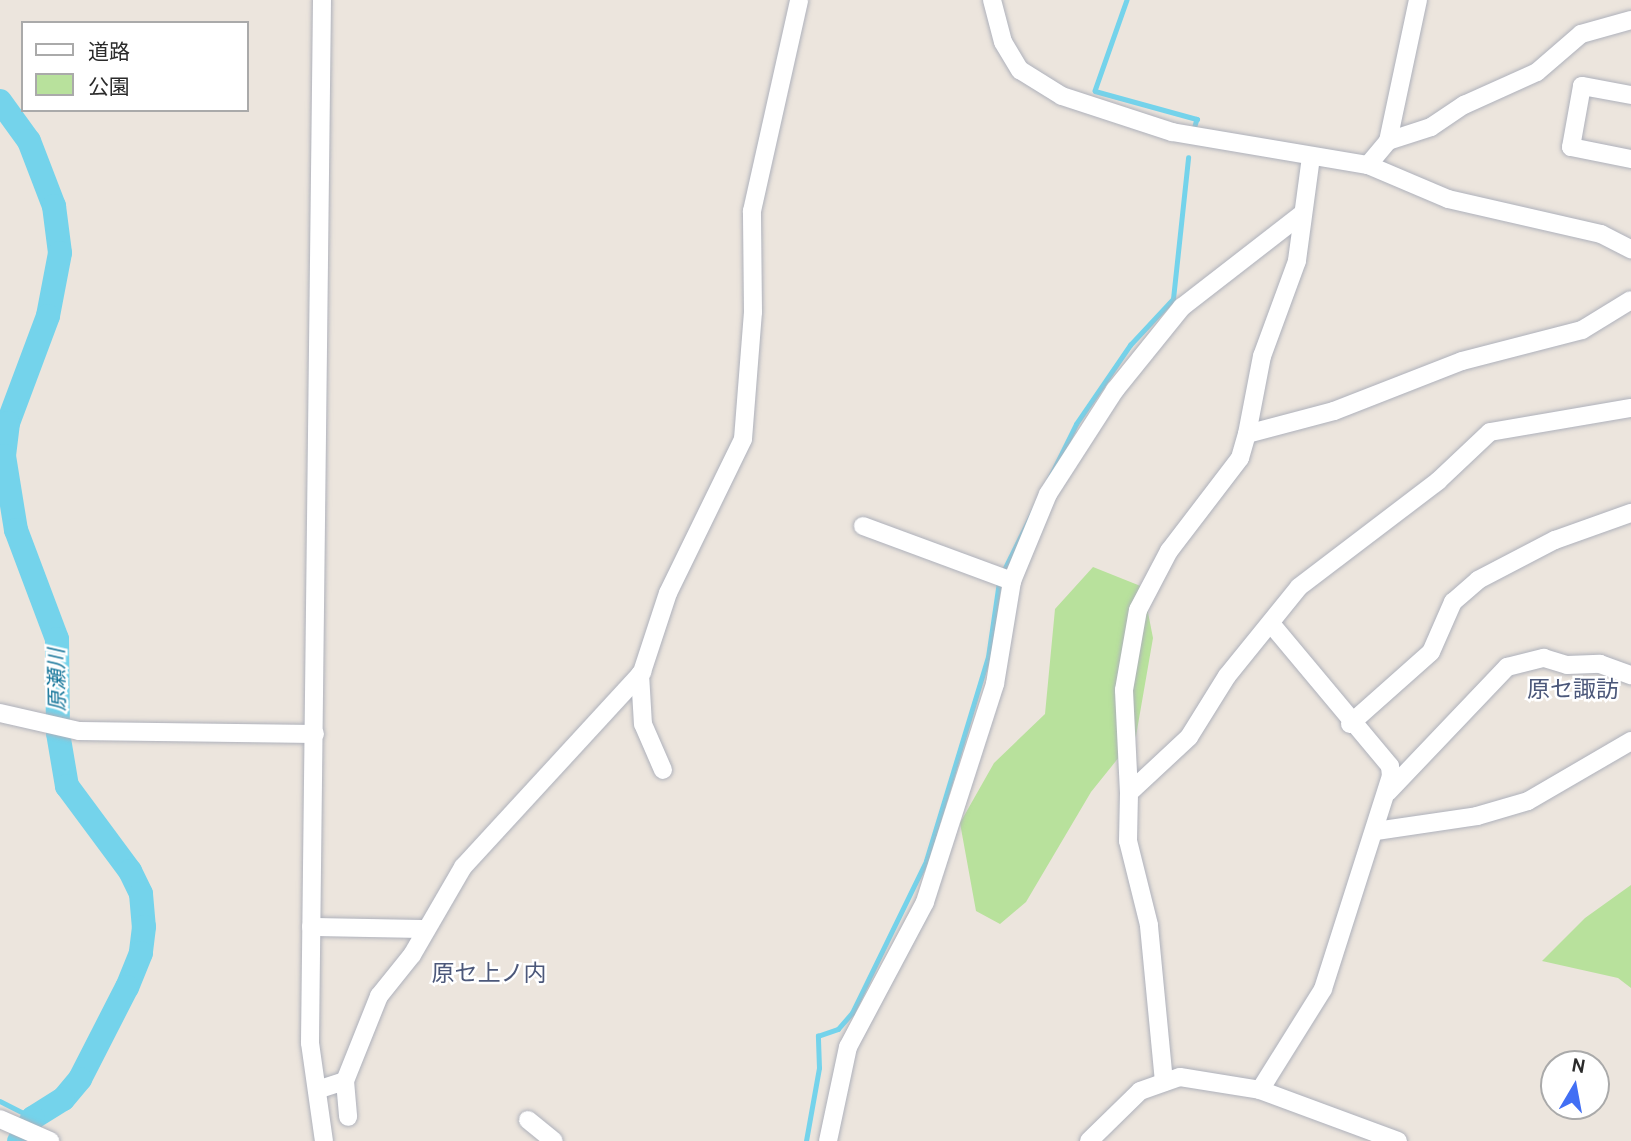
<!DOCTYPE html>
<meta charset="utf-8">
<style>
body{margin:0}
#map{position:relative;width:1631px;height:1141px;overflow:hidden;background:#ece5dd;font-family:Cabin,"Noto Sans JP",sans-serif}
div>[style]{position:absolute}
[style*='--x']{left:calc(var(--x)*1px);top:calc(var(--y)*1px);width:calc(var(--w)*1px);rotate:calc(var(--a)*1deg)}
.green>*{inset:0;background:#b8e19c}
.stream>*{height:4.5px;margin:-2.25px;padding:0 2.25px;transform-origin:2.25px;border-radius:2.25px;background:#74d3eb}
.river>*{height:24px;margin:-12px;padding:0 12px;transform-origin:12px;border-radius:12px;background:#74d3eb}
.roads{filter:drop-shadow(0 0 2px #aeb1bb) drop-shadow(0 0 2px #aeb1bb)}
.minor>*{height:18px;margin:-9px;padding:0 9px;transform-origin:9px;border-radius:9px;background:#fff}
span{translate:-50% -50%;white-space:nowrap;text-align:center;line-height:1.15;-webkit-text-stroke:5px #fff;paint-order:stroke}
.water-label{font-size:21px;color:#127398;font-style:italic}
.quarter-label{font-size:23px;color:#4c587a}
.legend{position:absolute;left:21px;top:21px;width:228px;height:91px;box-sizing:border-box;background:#fff;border:2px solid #aaa;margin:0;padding:9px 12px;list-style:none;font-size:21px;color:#2b2b2b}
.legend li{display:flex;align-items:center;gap:14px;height:35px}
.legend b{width:35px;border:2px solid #aaa}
.north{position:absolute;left:1540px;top:1050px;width:70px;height:70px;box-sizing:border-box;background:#fff;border:2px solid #aaa;border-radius:50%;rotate:10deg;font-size:19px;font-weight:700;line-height:28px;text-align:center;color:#2b2b2b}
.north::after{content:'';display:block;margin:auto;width:24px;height:32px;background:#426ff4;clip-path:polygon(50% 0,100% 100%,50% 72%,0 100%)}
</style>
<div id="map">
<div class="green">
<i style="clip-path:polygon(1093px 567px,1143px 587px,1153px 638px,1136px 736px,1091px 792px,1026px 902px,1000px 924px,976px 911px,960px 823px,994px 763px,1045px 714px,1055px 609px)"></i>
<i style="clip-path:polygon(1631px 885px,1631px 988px,1618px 978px,1542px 961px,1585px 918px)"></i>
</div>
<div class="stream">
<i style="--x:1127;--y:0;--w:96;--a:109.4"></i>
<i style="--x:1095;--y:91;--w:106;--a:15.4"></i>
<i style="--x:1197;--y:119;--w:7;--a:106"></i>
<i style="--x:1002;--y:574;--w:167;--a:-63.7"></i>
<i style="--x:1076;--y:424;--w:96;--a:-55.6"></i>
<i style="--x:1130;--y:345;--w:63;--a:-46.9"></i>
<i style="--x:1173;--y:299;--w:142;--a:-83.9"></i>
<i style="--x:0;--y:1101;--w:37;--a:27"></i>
<i style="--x:806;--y:1141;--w:74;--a:-79.9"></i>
<i style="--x:819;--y:1068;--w:32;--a:-92"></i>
<i style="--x:818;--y:1036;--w:21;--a:-19"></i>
<i style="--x:838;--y:1029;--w:21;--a:-49"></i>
<i style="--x:852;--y:1013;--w:169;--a:-64"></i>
<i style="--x:926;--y:861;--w:213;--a:-73.1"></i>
<i style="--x:988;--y:657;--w:76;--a:-81.7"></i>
</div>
<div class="river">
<i style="--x:0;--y:101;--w:49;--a:54.1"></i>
<i style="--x:29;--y:141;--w:70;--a:69"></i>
<i style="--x:54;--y:206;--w:47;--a:82.7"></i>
<i style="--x:60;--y:253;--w:64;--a:100.8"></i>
<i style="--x:48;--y:316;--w:114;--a:110.5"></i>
<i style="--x:8;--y:423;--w:33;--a:97"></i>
<i style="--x:4;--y:456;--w:75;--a:80.8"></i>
<i style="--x:16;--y:530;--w:116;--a:69.4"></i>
<i style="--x:57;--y:639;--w:94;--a:89.4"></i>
<i style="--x:58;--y:733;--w:54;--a:80.4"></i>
<i style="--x:67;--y:786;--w:106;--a:53.5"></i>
<i style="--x:130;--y:871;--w:25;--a:64"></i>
<i style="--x:141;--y:894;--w:33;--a:85"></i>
<i style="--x:144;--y:927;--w:26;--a:97"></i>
<i style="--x:141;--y:953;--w:37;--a:112"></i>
<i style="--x:127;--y:987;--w:103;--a:117.1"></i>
<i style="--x:80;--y:1079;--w:26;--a:130"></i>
<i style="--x:63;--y:1099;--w:36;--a:148"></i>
<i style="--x:33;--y:1118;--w:27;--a:121"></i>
</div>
<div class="roads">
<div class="minor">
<i style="--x:322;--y:0;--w:1043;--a:90.66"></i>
<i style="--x:310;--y:1043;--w:99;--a:81.9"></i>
<i style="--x:992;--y:0;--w:43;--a:75.3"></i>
<i style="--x:1003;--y:42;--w:33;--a:59"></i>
<i style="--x:1020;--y:70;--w:49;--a:31.8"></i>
<i style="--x:1062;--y:96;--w:116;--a:18.1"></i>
<i style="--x:1172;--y:132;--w:199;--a:9.6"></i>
<i style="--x:1368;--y:165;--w:87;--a:23"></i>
<i style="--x:1448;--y:199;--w:157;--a:12.9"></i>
<i style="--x:1601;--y:234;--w:34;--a:27"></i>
<i style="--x:1631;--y:95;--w:50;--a:-169.6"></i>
<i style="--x:1582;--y:86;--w:62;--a:100.2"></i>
<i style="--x:1571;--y:147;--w:61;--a:11.3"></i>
<i style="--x:1388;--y:141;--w:45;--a:-18"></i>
<i style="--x:1431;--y:127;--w:40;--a:-34"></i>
<i style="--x:1464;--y:105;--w:80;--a:-24.3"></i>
<i style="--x:1537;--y:72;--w:58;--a:-40.8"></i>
<i style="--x:1581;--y:34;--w:52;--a:-15.6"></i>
<i style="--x:1311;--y:157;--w:105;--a:97.7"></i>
<i style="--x:1297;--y:261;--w:101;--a:110.2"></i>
<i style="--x:1262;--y:356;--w:79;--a:100.9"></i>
<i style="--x:1247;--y:434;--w:90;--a:-14.8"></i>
<i style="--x:1334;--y:411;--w:137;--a:-21.3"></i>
<i style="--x:1462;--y:361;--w:124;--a:-14.5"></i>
<i style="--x:1582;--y:330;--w:57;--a:-31.5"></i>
<i style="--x:1368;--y:165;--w:31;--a:-50"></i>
<i style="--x:1388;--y:141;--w:144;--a:-78"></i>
<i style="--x:863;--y:526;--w:159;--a:20.3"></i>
<i style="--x:640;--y:674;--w:50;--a:86.6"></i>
<i style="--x:643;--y:724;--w:50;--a:66.5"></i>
<i style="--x:0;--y:713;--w:81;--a:12.8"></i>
<i style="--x:79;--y:731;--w:236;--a:0.7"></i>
<i style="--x:1350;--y:724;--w:108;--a:-41.6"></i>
<i style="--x:1431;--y:652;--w:55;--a:-66.3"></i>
<i style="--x:1453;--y:602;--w:33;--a:-41"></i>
<i style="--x:1478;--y:580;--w:87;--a:-27.5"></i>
<i style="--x:1555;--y:540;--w:81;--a:-19.6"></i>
<i style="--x:1388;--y:792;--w:173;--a:-46.4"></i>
<i style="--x:1507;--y:667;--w:38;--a:-14"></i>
<i style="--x:1544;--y:658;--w:24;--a:17"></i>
<i style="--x:1567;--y:665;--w:33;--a:-2"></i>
<i style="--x:1600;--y:664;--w:33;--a:20"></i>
<i style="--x:1129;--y:793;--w:103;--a:-92.8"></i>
<i style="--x:1124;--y:690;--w:81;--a:-80.1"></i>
<i style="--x:1138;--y:610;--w:67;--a:-62.3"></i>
<i style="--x:1169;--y:551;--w:117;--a:-52.6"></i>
<i style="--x:1240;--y:458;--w:25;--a:-74"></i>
<i style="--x:1376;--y:831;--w:102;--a:-8.4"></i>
<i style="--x:1477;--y:816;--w:53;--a:-16.4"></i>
<i style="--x:1528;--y:801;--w:119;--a:-30.2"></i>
<i style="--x:311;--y:927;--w:115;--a:1"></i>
<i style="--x:345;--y:1081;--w:36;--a:85"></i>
<i style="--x:1164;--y:1082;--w:158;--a:-95.5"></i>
<i style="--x:1149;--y:925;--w:87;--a:-104"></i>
<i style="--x:1128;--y:841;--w:48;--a:-88.8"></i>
<i style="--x:1129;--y:793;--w:82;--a:-43"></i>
<i style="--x:1189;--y:737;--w:72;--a:-58.1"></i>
<i style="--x:1227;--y:676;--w:114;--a:-51"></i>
<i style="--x:1299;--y:587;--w:175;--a:-37.3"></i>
<i style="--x:1438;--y:481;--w:71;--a:-43.3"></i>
<i style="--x:1490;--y:432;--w:143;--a:-9.7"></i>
<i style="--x:317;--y:1090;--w:29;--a:-18"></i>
<i style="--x:345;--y:1081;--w:92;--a:-68.2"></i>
<i style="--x:379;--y:996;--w:53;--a:-51.2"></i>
<i style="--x:412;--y:955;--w:102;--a:-59.9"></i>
<i style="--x:463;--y:867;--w:265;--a:-47.4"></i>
<i style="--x:642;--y:672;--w:83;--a:-71.8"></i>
<i style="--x:668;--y:593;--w:171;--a:-64"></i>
<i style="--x:743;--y:439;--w:127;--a:-85.5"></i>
<i style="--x:753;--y:312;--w:101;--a:-90.6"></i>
<i style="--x:752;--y:211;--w:216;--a:-77.4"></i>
<i style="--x:1260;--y:1090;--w:119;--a:-58"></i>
<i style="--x:1323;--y:989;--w:224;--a:-72.3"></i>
<i style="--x:1391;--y:776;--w:10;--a:-96"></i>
<i style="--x:1390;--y:766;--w:182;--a:-129.9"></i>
<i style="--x:0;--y:1119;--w:55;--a:23.7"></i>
<i style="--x:528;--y:1120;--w:33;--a:39"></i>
<i style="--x:828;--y:1141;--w:96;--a:-78"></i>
<i style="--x:848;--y:1047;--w:164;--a:-62"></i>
<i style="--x:925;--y:902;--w:229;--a:-72.2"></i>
<i style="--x:995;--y:684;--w:104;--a:-80.6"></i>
<i style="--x:1012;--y:581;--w:94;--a:-67.5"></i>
<i style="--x:1048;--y:494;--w:124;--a:-57.2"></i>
<i style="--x:1115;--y:390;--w:107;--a:-51.1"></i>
<i style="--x:1182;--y:307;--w:152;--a:-37.8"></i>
<i style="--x:1089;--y:1141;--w:71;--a:-44.4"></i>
<i style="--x:1140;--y:1091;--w:42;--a:-19.3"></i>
<i style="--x:1180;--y:1077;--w:81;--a:9.2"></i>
<i style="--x:1260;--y:1090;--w:147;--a:20.3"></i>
</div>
</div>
<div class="water-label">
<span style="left:57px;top:680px;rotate:-91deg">原瀬川</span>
</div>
<div class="quarter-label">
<span style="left:1573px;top:689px">原セ諏訪</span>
<span style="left:489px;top:973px">原セ上ノ内</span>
</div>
<ul class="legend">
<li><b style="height:9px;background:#fff"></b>道路</li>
<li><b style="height:19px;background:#b8e19c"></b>公園</li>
</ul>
<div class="north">N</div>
</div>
